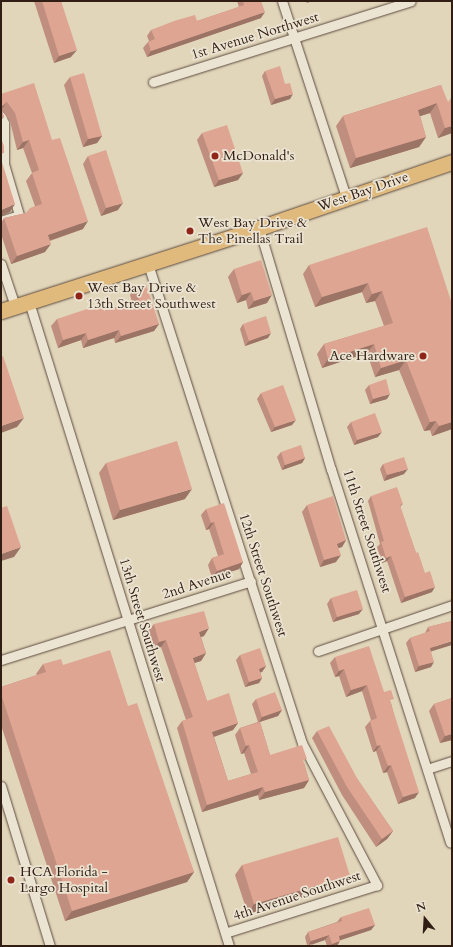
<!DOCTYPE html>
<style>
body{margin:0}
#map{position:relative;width:453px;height:947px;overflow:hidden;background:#e1d5ba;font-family:Cardo,serif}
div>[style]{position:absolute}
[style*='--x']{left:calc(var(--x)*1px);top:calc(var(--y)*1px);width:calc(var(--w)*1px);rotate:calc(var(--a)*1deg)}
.roads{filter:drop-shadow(0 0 1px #5c4b3e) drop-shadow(0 0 1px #5c4b3e)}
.street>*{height:9px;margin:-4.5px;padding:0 4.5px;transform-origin:4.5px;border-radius:4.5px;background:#ece4d2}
.primary>*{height:15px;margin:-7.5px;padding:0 7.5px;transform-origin:7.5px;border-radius:7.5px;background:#e0ba7d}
.wall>*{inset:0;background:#bf8e7e}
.shaded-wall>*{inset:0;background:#9b7466}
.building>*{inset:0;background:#dea592}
.dots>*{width:11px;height:11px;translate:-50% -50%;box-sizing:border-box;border:2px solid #ece4d2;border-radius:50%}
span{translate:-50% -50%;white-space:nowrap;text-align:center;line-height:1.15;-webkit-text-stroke:3.5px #ece4d2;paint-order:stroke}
.street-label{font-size:14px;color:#301d14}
.poi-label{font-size:14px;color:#301d14}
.left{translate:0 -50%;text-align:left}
.right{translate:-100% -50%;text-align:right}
.frame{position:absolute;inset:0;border:2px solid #301d14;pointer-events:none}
.north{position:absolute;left:405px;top:899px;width:40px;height:40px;-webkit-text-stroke:3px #ece4d2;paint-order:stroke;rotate:342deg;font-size:11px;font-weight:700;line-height:16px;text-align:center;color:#301d14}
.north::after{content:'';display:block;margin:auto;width:14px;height:18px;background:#301d14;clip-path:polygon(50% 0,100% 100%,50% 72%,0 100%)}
</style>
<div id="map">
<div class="roads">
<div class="street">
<i style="--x:282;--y:1;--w:206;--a:71.9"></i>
<i style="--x:153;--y:82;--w:270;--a:-17.4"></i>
<i style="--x:1;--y:116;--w:8;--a:67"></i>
<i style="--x:4;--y:123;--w:41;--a:90"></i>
<i style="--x:4;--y:164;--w:53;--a:73.6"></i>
<i style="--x:19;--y:215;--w:19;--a:162"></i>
<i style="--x:259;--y:228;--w:252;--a:73.4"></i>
<i style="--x:331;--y:469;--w:392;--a:72.3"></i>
<i style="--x:1;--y:264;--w:44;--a:71.6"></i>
<i style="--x:148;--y:264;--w:503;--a:72.18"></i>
<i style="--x:302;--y:743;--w:161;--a:62.2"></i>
<i style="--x:377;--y:885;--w:159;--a:162.5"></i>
<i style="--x:29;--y:302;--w:674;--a:72.75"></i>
<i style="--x:318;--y:651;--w:142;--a:-18.9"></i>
<i style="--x:1;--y:660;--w:262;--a:-17.5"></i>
<i style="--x:427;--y:769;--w:26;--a:-18"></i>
<i style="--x:1;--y:786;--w:167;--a:73"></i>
</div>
<div class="primary">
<i style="--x:1;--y:311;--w:271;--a:-17.8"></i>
<i style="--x:259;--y:228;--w:204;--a:-18.9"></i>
</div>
</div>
<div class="wall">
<i style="clip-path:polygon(34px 1px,61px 1px,71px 57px,54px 63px)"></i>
<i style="clip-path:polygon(237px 1px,261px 1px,261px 18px,147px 57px,143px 48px,148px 42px,149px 41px,147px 36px,151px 30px,197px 21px,239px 7px)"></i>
<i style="clip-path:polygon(265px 71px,290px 99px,271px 105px,262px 76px)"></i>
<i style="clip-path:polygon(70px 77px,102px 136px,97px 143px,83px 147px,64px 85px)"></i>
<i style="clip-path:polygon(441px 85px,452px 133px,438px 138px,430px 113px,420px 116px,426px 137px,419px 147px,350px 168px,336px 126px,343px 116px)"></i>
<i style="clip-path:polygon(1px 94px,52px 140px,83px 229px,50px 241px,45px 252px,11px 264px,1px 234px,1px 223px,4px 218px,26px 213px,35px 206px,26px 181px,32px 173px,23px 148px,17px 150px,10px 121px,2px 111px,4px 117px,1px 120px)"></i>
<i style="clip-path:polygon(202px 133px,243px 173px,238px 180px,214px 187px,197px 140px)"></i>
<i style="clip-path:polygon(88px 156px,118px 210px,101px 216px,83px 164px)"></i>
<i style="clip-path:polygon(452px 223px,452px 230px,451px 225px)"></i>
<i style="clip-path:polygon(309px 265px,452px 304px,452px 429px,432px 436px,430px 430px,424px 431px,399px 370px,375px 377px,367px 353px,322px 368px,317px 354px,324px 344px,384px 326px,375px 301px,366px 303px,362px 292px,315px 307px,303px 274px)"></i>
<i style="clip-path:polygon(234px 269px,267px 303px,248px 309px,246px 300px,237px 303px,228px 277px)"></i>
<i style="clip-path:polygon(135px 288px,159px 324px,154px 331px,115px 343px,114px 338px,83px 348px,81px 340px,58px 348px,51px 326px,57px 319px,104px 311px,132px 302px,130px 295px)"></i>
<i style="clip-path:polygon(243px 324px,268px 338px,245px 346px,240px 329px)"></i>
<i style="clip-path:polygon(369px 385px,387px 399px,370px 404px,365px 390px)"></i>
<i style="clip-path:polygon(261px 393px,292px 425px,271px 432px,257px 399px)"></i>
<i style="clip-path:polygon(351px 422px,378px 437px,354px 445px,347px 427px)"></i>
<i style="clip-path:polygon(281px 452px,305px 458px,302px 463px,282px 470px,277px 457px)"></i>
<i style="clip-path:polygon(106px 463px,185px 499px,113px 520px,99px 473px)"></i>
<i style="clip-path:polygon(383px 464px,404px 474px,384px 481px,380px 469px)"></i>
<i style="clip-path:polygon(371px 496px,403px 504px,400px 507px,416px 553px,432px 592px,401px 603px,387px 561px,382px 563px,377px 547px,380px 544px,368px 501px)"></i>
<i style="clip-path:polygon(307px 505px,346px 540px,342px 547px,338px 548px,336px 562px,320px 567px,302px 512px)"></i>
<i style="clip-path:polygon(206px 509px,243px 562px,239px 569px,212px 578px,208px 565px,212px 558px,218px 556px,209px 529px,206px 530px,201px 515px)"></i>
<i style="clip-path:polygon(331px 598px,359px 614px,333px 622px,327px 604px)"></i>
<i style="clip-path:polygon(452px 621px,431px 652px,431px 667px,415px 672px,406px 643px,410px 638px,425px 633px,428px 627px)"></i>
<i style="clip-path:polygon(154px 624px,204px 636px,201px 637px,206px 653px,201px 661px,194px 663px,207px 701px,238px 723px,233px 730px,214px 737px,228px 781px,251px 774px,244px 753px,241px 754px,235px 735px,240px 728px,258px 722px,252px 704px,256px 699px,282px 710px,278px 716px,260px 722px,270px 755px,304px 763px,309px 780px,304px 788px,259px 800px,258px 795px,202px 812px,177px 728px,182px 721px,186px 720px,161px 647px,154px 649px,148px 631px)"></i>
<i style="clip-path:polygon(240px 655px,266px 666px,262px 672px,260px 672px,262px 678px,259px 683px,245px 687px,236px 660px)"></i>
<i style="clip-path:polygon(335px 657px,384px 692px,391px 703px,415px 798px,398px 804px,387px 772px,383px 773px,376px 751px,373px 752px,365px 727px,370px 721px,371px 720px,362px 691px,346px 697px,339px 676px,335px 677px,330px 663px)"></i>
<i style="clip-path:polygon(43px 664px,128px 706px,194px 872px,187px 882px,65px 921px,1px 725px,1px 687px,37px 675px,36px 674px)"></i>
<i style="clip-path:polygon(452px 698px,452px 740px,440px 743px,429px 711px,434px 704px)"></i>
<i style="clip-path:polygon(317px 731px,358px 780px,393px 831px,387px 839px,376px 847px,342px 795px,312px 738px)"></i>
<i style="clip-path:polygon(242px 865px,350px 876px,343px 885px,248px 914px,235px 875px)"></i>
<i style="clip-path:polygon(341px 917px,375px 925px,371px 930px,340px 940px,336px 946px,327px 946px,325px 940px,307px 945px,305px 937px,308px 932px,337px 922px)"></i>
</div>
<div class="shaded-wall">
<i style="clip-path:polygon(308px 1px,314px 1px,306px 3px)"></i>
<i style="clip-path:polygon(265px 12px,261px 18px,147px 57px,151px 51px)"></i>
<i style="clip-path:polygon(77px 50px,71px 57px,54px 63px,59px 56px)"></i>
<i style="clip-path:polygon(293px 94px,290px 99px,271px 105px,275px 99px)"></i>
<i style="clip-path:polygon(7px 102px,1px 110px,1px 107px)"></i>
<i style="clip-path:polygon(437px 103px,430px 113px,411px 119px,418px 110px)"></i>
<i style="clip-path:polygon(452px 126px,452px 133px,438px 138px,445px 128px)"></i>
<i style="clip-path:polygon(102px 136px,97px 143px,83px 147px,88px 139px)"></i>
<i style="clip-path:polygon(426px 137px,419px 147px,350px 168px,356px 158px)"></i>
<i style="clip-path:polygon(29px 140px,23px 148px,17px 150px,23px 142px)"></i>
<i style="clip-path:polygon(243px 173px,238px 180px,214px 187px,219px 180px)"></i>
<i style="clip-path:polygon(123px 203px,118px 210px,101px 216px,106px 208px)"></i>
<i style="clip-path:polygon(15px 204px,10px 212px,1px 216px,1px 210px)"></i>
<i style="clip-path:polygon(88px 221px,83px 229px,42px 243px,48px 235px)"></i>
<i style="clip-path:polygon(51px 244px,45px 252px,11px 264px,17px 256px)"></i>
<i style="clip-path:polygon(368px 283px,362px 292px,315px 307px,322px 297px)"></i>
<i style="clip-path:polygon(382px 291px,375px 301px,366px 303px,372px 294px)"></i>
<i style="clip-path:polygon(251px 292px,246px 300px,237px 303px,242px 295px)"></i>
<i style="clip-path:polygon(272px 295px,267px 303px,248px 309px,254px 301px)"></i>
<i style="clip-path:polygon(159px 324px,154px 331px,115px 343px,121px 336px)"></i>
<i style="clip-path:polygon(119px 330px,114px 338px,83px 348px,88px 340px)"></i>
<i style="clip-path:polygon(86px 333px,81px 340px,58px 348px,63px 340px)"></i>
<i style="clip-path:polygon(271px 333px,268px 338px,245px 346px,249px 341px)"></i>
<i style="clip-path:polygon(374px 344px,367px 353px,322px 368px,328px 359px)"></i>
<i style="clip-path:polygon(406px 360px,399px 370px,375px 377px,381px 368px)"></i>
<i style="clip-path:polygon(390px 394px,387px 399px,370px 404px,373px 399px)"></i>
<i style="clip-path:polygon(24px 418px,17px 427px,1px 433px,1px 426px)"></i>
<i style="clip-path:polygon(296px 420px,292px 425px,271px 432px,275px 427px)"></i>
<i style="clip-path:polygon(436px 421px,430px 430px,424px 431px,430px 422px)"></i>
<i style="clip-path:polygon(452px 422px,452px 429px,432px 436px,439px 426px)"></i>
<i style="clip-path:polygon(382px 432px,378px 437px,354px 445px,357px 440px)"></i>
<i style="clip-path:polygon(305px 458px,302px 463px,282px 470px,285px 465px)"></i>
<i style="clip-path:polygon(408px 469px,404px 474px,384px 481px,387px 475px)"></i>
<i style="clip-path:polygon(192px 489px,185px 499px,113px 520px,120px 510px)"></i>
<i style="clip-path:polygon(214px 522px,209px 529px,206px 530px,211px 523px)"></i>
<i style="clip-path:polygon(346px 540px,342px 547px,332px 550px,337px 544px)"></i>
<i style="clip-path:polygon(21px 547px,14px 557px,1px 561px,1px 554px)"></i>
<i style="clip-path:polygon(341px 555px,336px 562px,320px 567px,324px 560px)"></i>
<i style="clip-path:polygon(391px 556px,387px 561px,382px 563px,386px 558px)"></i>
<i style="clip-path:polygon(243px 562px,239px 569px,212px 578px,217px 571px)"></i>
<i style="clip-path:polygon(435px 587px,432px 592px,401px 603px,405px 597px)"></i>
<i style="clip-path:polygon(363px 609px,359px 614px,333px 622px,337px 617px)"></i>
<i style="clip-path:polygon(209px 628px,204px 636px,194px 639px,199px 632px)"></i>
<i style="clip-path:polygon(166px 640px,161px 647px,154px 649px,159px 642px)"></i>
<i style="clip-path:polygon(452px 641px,452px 645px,426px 653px,430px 648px)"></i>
<i style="clip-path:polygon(206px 653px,201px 661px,188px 665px,193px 658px)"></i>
<i style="clip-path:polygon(434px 662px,431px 667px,415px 672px,419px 666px)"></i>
<i style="clip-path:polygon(266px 666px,262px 672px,256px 674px,259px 669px)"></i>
<i style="clip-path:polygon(344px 669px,339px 676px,335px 677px,339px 671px)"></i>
<i style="clip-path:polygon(262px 678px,259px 683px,245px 687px,249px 682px)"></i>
<i style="clip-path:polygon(367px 685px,362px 691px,346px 697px,351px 690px)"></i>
<i style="clip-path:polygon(282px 710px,278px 716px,259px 722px,262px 717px)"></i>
<i style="clip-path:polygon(238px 723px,233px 730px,207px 739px,212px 732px)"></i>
<i style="clip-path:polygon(452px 734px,452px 740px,440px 743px,445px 736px)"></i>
<i style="clip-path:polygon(249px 745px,244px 753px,241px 754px,246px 746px)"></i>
<i style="clip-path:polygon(380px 745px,376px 751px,373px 752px,377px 746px)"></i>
<i style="clip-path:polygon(391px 765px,387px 772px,383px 773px,388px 766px)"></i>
<i style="clip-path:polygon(309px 780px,304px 788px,259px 800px,265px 792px)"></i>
<i style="clip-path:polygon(263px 787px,258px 795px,202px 812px,207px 805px)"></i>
<i style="clip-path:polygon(419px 792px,415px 798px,398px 804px,403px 797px)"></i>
<i style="clip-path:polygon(393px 831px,387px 839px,376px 847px,382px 839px)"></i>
<i style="clip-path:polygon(194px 872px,187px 882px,65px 921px,72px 911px)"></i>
<i style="clip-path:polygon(350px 876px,343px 885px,248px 914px,254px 904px)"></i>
<i style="clip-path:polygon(375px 925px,371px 930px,335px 942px,339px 936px)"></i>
<i style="clip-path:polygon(329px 935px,325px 940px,308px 946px,311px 941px)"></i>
<i style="clip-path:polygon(340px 941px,337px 946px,330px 946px,332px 944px)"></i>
</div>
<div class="building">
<i style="clip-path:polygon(42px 1px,61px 1px,77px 50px,59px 56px)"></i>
<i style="clip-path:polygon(243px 1px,261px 1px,265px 12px,151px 51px,148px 42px,155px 39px,151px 30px,174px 21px,195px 15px,197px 21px,244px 5px)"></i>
<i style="clip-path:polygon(280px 66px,285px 84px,290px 83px,293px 94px,275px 99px,265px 71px)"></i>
<i style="clip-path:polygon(84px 73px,102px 136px,88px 139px,70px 77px)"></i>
<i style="clip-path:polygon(34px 83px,52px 140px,60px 138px,88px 221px,48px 235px,51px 244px,17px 256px,4px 218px,26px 213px,30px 208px,42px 204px,32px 173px,39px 170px,29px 140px,23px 142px,15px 113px,7px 102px,1px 107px,1px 94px)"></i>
<i style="clip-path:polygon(441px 85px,448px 102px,452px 97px,452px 126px,445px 128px,437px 103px,418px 110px,426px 137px,356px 158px,343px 116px)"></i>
<i style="clip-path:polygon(1px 108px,4px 117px,1px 118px)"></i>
<i style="clip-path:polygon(227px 125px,243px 173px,219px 180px,202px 133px)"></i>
<i style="clip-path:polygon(1px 138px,4px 146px,4px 153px,1px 154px)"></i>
<i style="clip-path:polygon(106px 150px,123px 203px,106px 208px,88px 156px)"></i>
<i style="clip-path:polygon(1px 159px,15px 204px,1px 210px)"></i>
<i style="clip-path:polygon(427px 227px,452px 304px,452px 422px,439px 426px,436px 421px,430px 422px,406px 360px,381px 368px,374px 344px,328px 359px,324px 344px,393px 323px,382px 291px,372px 294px,368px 283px,322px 297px,309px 265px)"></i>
<i style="clip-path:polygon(261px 260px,272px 295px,254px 301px,251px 292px,242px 295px,234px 269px)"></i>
<i style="clip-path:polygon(146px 284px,159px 324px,121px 336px,119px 330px,88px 340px,86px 333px,63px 340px,57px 319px,102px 304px,104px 311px,139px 300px,135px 288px)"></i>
<i style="clip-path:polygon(266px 316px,271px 333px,249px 341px,243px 324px)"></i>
<i style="clip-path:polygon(3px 356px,24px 418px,1px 426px,1px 357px)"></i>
<i style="clip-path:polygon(386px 379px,390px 394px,373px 399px,369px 385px)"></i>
<i style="clip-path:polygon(283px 385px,296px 420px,275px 427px,261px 393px)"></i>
<i style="clip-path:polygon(375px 413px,382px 432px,357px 440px,351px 422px)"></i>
<i style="clip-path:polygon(177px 441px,192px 489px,120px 510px,106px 463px)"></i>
<i style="clip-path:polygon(301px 445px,305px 458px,285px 465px,281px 452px)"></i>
<i style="clip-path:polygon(404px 457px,408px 469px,387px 475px,383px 464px)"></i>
<i style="clip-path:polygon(397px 487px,403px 504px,400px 505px,416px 553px,418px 552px,425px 573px,430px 571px,435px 587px,405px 597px,391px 556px,386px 558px,381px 542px,384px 541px,371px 496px)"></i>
<i style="clip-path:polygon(333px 496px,346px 540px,337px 544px,341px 555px,324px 560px,307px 505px)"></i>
<i style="clip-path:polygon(224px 503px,243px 562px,217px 571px,212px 558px,224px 554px,214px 522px,211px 523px,206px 509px)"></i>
<i style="clip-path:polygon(7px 506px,21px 547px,1px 554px,1px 508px)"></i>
<i style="clip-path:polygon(357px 590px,363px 609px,337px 617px,331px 598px)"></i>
<i style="clip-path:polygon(204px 611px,209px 628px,199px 632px,206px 653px,193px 658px,207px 701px,229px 693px,238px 723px,212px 732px,228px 781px,258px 772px,249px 745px,246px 746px,240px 728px,260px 722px,270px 755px,302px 745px,307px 759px,303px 760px,309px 780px,265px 792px,263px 787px,207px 805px,182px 721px,193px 717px,166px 640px,159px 642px,154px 624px)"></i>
<i style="clip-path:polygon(452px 621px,452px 641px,430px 648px,434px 662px,419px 666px,410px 638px,430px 631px,428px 627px)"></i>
<i style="clip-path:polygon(369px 646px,384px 692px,391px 690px,394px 699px,390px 700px,392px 707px,419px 792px,403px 797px,391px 765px,388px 766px,380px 745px,377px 746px,370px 721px,377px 718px,367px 685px,351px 690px,344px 669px,339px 671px,335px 657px)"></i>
<i style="clip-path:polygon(260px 648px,266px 666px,259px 669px,262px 678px,249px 682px,240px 655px)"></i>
<i style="clip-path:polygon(110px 650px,128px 706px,137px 703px,194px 872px,72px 911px,1px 694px,1px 687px,46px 672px,43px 664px,61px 659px,63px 665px)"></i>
<i style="clip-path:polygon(275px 692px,282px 710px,262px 717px,256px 699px)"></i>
<i style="clip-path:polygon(452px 698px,452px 734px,445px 736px,434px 704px)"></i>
<i style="clip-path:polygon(329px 726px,358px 780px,393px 831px,382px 839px,347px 787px,317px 731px)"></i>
<i style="clip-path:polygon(338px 837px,350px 876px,254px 904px,242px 865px)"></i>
<i style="clip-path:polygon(369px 908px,375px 925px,339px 936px,340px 941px,332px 944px,329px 935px,311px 941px,308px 932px,342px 921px,341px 917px)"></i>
<i style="clip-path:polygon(312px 944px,313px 946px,305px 946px)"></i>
</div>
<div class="dots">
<i style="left:215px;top:156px;background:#8f2418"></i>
<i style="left:190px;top:231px;background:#8f2418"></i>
<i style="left:79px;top:296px;background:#8f2418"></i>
<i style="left:423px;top:356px;background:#8f2418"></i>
<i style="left:11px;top:880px;background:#8f2418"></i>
</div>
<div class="street-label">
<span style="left:255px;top:36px;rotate:-17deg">1st Avenue Northwest</span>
<span style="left:363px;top:192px;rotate:-19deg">West Bay Drive</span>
<span style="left:367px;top:531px;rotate:72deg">11th Street Southwest</span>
<span style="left:263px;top:575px;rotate:72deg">12th Street Southwest</span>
<span style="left:197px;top:584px;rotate:-18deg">2nd Avenue</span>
<span style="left:142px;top:620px;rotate:73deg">13th Street Southwest</span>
<span style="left:297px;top:896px;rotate:-18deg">4th Avenue Southwest</span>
</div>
<div class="poi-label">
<span class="left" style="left:223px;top:156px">McDonald's</span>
<span class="left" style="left:198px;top:231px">West Bay Drive &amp;<br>The Pinellas Trail</span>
<span class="left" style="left:87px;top:296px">West Bay Drive &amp;<br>13th Street Southwest</span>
<span class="right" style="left:415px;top:356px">Ace Hardware</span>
<span class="left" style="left:20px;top:880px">HCA Florida -<br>Largo Hospital</span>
</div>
<div class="frame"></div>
<div class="north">N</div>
</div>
